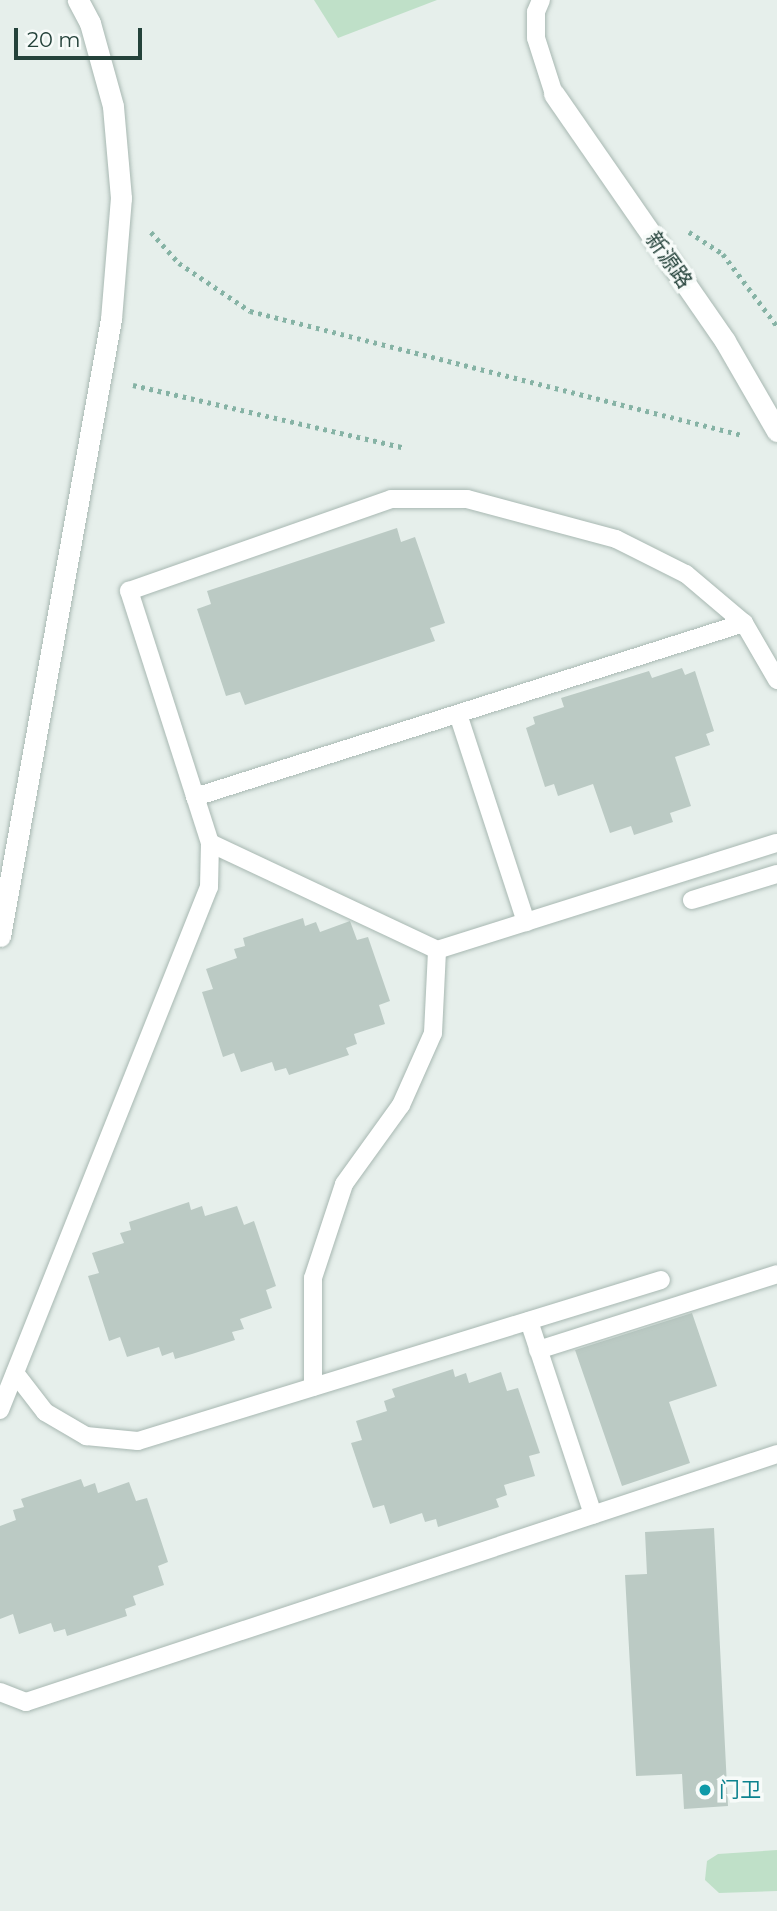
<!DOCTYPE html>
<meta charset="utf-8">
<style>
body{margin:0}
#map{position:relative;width:777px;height:1911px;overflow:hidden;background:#e6efeb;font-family:Montserrat,"Noto Sans SC",sans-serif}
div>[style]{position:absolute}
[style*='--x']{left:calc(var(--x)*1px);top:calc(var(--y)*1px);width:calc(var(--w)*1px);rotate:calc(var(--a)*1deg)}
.green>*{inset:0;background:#bfe0c8}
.building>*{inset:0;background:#bbcac4}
.path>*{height:4.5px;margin-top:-2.25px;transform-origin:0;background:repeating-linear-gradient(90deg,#86b3a5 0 3.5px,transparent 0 8.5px)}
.roads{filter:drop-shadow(0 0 2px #a8b8b2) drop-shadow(0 0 2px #a8b8b2)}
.lane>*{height:18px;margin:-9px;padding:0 9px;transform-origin:9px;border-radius:9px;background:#fff}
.secondary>*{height:21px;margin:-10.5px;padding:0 10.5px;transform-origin:10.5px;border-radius:10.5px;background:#fff}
.dots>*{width:19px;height:19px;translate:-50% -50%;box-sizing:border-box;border:4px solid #f7fbf9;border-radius:50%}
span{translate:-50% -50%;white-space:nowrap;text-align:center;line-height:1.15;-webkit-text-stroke:7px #f7fbf9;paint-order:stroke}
.street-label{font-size:21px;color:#24423a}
.culture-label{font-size:21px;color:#0d838f}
.left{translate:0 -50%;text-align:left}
.scale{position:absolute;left:14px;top:28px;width:128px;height:32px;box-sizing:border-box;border:4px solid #24423a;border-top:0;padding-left:9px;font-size:21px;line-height:24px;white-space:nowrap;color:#24423a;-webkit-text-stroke:5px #f7fbf9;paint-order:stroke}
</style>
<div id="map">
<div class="green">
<i style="clip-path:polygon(314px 0,437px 0,338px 38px)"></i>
<i style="clip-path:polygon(777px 1850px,777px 1891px,719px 1893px,705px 1880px,707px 1861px,718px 1854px)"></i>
</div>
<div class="building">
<i style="clip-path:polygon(397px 528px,401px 542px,415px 537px,445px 623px,430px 628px,435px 641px,245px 705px,240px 692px,226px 696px,197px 609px,211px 604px,207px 591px)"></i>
<i style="clip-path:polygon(682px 668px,685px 675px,695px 671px,714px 731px,706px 734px,710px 745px,675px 757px,691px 806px,670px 813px,673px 822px,634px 835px,631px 826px,610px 833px,593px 784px,558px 796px,554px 784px,545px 787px,526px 728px,535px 724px,533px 717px,564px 707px,561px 698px,649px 671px,652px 678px)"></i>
<i style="clip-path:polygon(303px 918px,305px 926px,316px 922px,320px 932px,350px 921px,357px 940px,368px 937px,390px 1001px,379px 1005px,385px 1024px,354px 1034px,357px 1044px,346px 1048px,349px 1055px,289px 1075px,286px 1068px,275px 1071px,272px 1062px,241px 1072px,234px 1053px,223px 1057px,202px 992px,213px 989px,206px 969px,237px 958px,234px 949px,245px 946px,243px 938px)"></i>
<i style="clip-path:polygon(189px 1202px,191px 1210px,202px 1206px,205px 1216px,237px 1206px,244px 1225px,254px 1221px,276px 1286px,266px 1290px,272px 1308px,240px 1319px,244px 1329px,232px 1332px,235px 1340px,192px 1354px,175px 1359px,173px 1352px,162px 1356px,159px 1347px,127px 1357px,120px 1337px,109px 1341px,88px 1276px,99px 1273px,92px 1253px,124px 1243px,120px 1233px,131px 1230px,129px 1222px)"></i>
<i style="clip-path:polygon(692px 1313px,717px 1386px,669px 1402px,690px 1463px,622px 1486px,575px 1350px)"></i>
<i style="clip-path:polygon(453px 1369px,455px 1377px,466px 1373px,469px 1383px,501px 1372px,507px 1391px,518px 1388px,540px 1453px,529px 1456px,535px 1476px,504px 1485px,507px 1495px,496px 1499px,499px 1507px,438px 1527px,436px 1519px,425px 1522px,422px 1513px,390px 1524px,384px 1505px,373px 1508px,363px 1479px,351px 1443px,362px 1440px,356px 1421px,387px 1411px,384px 1401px,395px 1397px,392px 1389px)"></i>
<i style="clip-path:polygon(81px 1479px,84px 1487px,95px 1483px,98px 1493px,129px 1482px,136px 1501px,147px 1498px,168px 1562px,158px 1566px,164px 1585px,133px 1596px,136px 1605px,125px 1609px,127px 1616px,67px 1636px,65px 1629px,54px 1632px,51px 1623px,19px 1634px,13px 1614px,0 1619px,0 1526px,16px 1520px,13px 1510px,24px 1507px,21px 1499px)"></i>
<i style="clip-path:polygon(714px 1528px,728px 1806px,684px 1809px,682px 1774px,636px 1776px,625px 1575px,647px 1574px,645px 1532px)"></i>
</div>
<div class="path">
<i style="--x:151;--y:232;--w:42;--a:47.9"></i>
<i style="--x:179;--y:263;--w:86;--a:34.1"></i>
<i style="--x:250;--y:311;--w:507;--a:14.15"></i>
<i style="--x:689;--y:232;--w:40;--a:32.9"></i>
<i style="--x:723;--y:254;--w:90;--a:53.1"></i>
<i style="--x:133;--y:385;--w:279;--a:13"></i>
</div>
<div class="roads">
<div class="lane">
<i style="--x:541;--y:0;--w:13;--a:113"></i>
<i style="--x:536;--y:12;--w:26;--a:90"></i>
<i style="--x:536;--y:38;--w:59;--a:72.2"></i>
<i style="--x:458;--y:714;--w:219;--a:71.9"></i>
<i style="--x:195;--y:797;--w:576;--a:-17.59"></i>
<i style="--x:210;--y:843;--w:251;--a:25.2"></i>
<i style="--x:437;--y:950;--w:356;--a:-17.5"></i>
<i style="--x:692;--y:900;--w:89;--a:-17"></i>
<i style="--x:529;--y:1321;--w:204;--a:71.7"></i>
<i style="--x:538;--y:1350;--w:251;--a:-17.6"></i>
<i style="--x:15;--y:1373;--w:49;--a:52.4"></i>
<i style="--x:45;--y:1412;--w:48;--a:30.3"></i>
<i style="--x:86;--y:1436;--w:52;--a:5.5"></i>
<i style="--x:138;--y:1441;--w:547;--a:-17.11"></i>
<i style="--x:313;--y:1387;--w:109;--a:-90"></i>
<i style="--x:313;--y:1278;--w:99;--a:-71.7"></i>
<i style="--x:344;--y:1184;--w:97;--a:-54.2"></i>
<i style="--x:401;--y:1105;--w:79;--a:-66"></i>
<i style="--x:433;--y:1033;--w:83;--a:-87.2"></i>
<i style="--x:0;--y:1410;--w:563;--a:-68.22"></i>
<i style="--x:209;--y:887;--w:44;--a:-88.7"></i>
<i style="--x:210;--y:843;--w:265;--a:-107.8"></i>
<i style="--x:129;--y:591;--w:278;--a:-19.3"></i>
<i style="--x:391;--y:499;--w:76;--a:0"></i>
<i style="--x:467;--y:499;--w:154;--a:15"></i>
<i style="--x:616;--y:539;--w:78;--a:26.6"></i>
<i style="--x:686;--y:574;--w:76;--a:40.2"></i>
<i style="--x:744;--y:623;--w:66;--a:59.9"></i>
<i style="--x:0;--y:1692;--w:28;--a:21"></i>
<i style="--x:26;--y:1702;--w:791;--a:-18.27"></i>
</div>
<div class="secondary">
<i style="--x:554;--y:94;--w:300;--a:55.3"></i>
<i style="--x:725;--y:341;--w:104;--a:60"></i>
<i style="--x:0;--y:936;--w:627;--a:-79.8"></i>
<i style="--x:111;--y:319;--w:121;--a:-85.3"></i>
<i style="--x:121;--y:198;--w:92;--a:-95"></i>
<i style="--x:113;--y:106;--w:86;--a:-105.5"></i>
<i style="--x:90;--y:23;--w:26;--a:-118"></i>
</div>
</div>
<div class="dots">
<i style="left:705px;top:1790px;background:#0f9aa8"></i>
</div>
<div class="street-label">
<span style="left:669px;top:260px;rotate:55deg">新源路</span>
</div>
<div class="culture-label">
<span class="left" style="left:719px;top:1790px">门卫</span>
</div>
<div class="scale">20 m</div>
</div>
